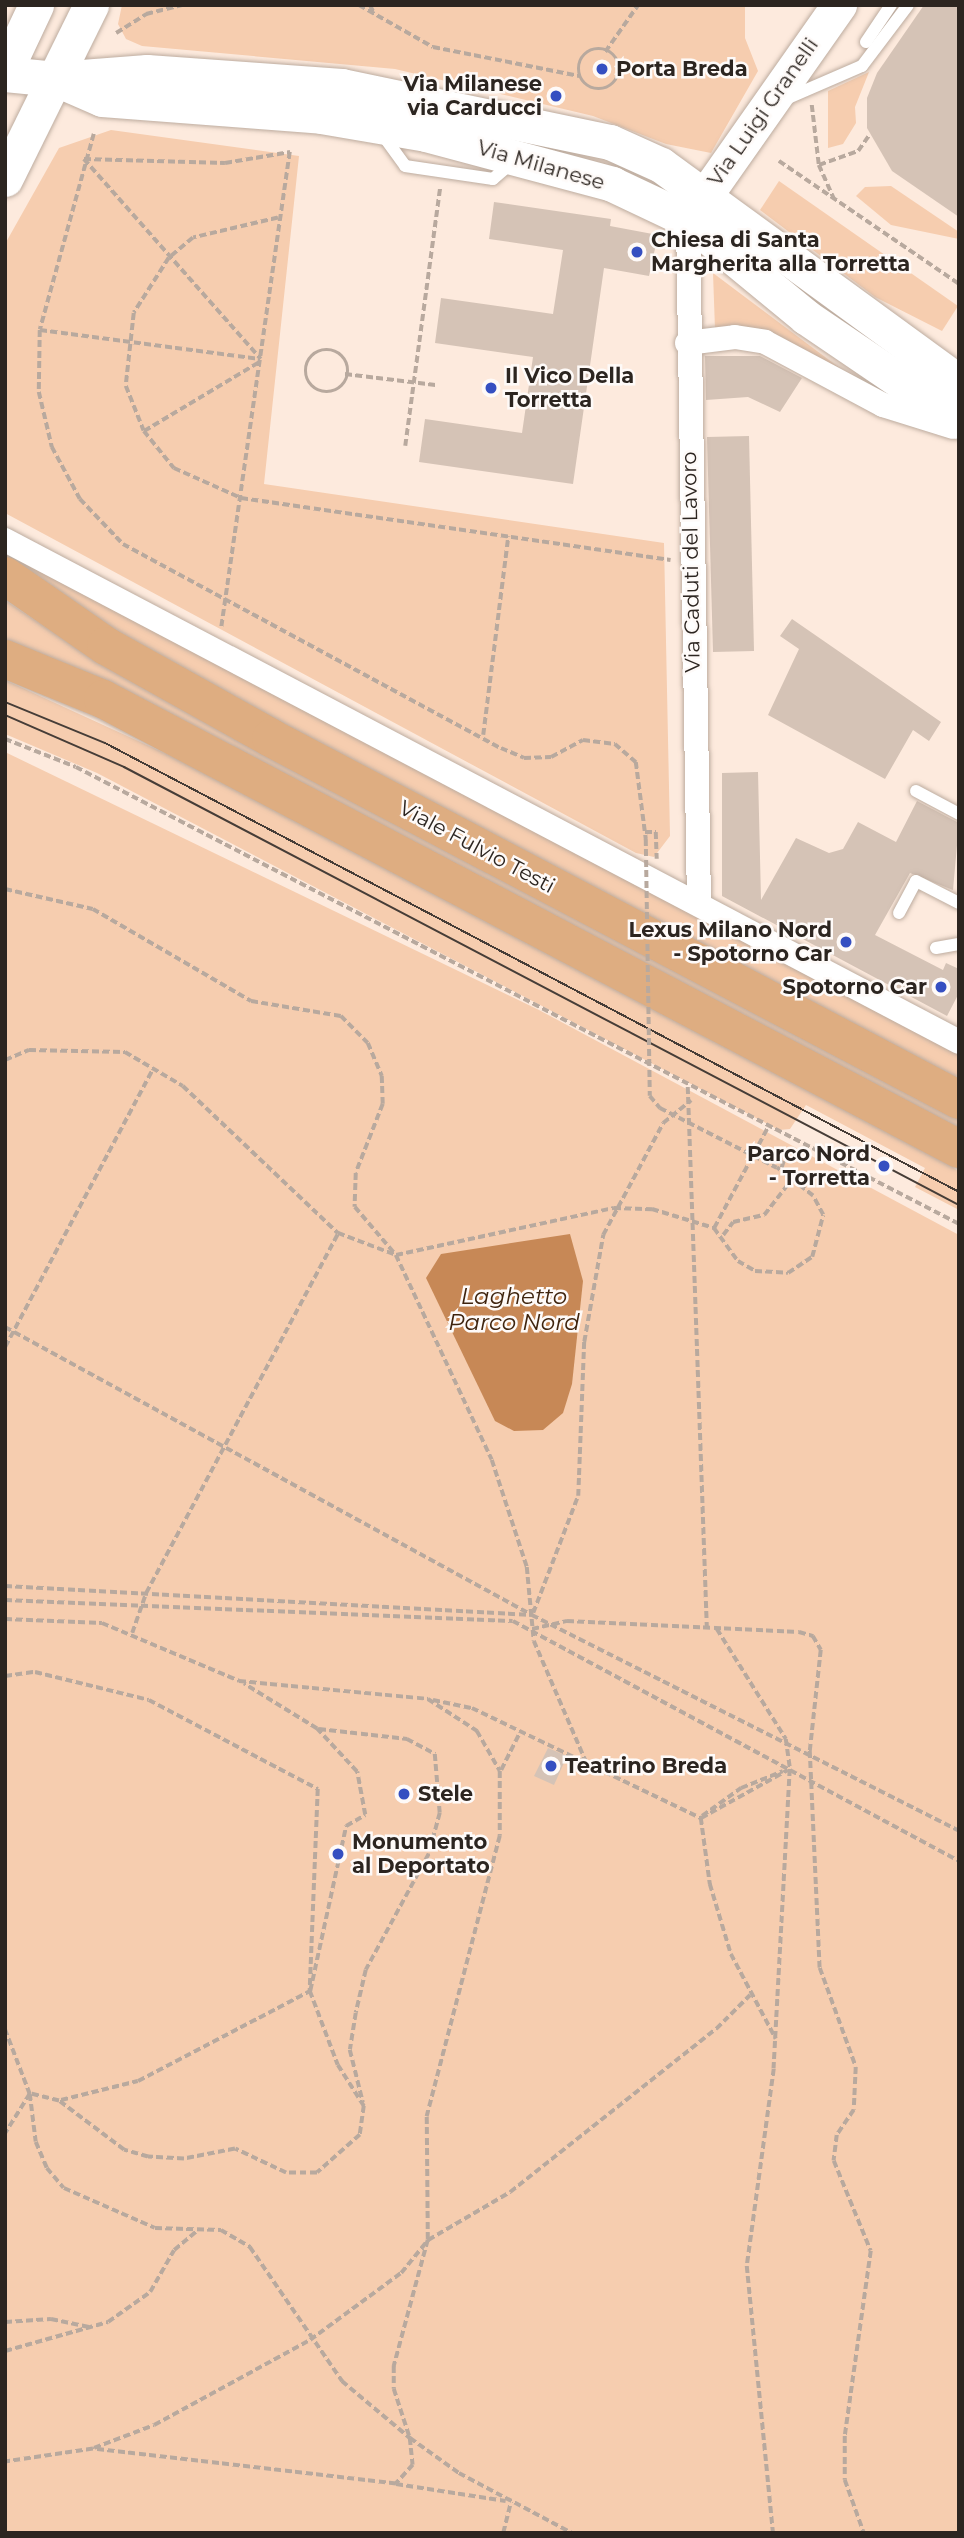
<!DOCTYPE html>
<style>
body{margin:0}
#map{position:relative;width:964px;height:2538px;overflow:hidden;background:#fdeadd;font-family:Montserrat,sans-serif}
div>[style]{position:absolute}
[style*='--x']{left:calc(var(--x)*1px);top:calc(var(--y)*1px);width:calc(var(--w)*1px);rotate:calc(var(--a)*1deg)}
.green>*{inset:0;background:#f6cdaf}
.water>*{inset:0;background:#c78856}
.building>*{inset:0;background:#d5c3b6}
.path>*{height:3.5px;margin-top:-1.75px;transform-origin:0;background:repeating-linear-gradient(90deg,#b8a99e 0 7px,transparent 0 10.5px)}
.path>.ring{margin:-1.75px;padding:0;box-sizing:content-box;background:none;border:3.5px solid #b8a99e;border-radius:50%}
.roads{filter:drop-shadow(0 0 2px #bdac9f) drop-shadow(0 0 2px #bdac9f)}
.lane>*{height:12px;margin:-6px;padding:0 6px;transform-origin:6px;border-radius:6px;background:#fff}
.street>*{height:24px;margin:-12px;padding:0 12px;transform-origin:12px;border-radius:12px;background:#fff}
.secondary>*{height:35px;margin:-17.5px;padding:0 17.5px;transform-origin:17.5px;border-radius:17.5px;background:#fff}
.primary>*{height:38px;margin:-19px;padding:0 19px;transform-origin:19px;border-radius:19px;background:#dead81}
.tram>*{height:2px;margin:-1px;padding:0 1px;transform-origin:1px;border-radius:1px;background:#463d37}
.path-bridge>*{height:3.5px;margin-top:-1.75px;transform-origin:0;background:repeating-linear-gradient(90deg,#b8a99e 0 7px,transparent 0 10.5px)}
.dots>*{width:19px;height:19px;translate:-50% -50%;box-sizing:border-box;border:4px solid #fefaf8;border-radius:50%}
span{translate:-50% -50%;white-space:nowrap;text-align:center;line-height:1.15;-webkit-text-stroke:5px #fefaf8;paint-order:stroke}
.poi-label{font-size:21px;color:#2c2520;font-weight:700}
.left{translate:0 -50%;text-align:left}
.right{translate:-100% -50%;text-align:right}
.street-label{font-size:21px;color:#2c2520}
.water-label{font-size:23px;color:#3f240e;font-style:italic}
.frame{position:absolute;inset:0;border:7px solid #2c2520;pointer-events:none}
</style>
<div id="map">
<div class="green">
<i style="clip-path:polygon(122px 5px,745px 5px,745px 38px,758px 71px,711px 153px,666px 144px,593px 116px,395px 69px,142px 46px,126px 39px,118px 24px)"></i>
<i style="clip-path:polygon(869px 72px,855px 107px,856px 123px,843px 144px,828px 148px,828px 91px)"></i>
<i style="clip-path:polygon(111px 130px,299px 156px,264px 484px,664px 543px,670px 836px,654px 857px,636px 853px,5px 513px,5px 244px,59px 148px)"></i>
<i style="clip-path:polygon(779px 181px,958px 306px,942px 331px,875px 297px,760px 210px)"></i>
<i style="clip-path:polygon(891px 186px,959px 232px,959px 239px,891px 225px,856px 196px,865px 187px)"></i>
<i style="clip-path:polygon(713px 273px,857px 381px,715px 329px)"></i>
<i style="clip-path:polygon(5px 550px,959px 1051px,959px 1072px,954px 1080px,133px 644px,5px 558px)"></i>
<i style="clip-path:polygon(5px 600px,78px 649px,959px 1115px,959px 1130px,5px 644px)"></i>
<i style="clip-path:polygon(5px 680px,184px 762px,940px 1157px,959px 1172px,959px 1210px,915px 1187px,925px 1168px,806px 1105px,790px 1129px,779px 1130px,97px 773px,5px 734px)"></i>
<i style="clip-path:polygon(5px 752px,539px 1010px,959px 1235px,959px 2533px,5px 2533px)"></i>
</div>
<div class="water">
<i style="clip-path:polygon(570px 1234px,583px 1281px,572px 1384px,563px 1413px,543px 1430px,514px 1431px,495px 1421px,426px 1278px,441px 1254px)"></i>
</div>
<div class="building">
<i style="clip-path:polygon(924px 5px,959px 5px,959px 217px,892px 171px,867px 128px,867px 98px,877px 73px)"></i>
<i style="clip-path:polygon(494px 202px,611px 219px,610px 226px,658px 235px,649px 276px,604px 268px,573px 484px,419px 462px,425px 419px,522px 433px,533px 357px,435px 343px,441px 298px,553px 314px,563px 250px,489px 239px)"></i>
<i style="clip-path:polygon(705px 356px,760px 356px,802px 378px,780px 412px,748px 397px,706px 400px)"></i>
<i style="clip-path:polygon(749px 436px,754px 651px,713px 652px,707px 437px)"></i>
<i style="clip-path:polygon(792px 619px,941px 722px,929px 741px,913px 730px,885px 779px,768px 715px,799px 649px,780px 636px)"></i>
<i style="clip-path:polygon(758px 772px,761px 900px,796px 838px,829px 853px,843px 849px,858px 822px,896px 842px,917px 801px,959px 823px,953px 890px,910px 873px,875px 935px,943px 970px,946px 963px,959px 969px,959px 993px,947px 1016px,722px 896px,722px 773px)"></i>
<i style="clip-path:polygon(548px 1748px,567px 1756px,554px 1785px,534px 1776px)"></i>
</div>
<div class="path">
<i style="--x:359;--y:5;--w:85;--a:29.6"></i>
<i style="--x:433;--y:47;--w:149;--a:11.2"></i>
<i style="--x:370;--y:5;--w:9;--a:63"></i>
<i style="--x:116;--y:33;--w:36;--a:-32"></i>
<i style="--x:146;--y:14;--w:37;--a:-14"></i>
<i class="ring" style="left:579px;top:49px;width:36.5px;height:36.5px"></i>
<i style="--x:605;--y:52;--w:57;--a:-54.9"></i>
<i style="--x:812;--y:105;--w:60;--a:83.3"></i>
<i style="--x:819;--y:165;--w:41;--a:-19.7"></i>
<i style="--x:858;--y:151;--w:19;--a:-55"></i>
<i style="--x:94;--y:134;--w:203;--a:105.4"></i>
<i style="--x:40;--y:330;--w:62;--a:90.9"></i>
<i style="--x:39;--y:392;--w:57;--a:76.7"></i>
<i style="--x:52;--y:447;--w:59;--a:61.7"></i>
<i style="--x:80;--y:499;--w:62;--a:46.3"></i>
<i style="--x:123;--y:544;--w:430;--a:28.4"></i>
<i style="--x:501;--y:748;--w:25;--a:23"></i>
<i style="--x:524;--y:758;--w:27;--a:-2"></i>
<i style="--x:551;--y:757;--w:36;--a:-28"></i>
<i style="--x:583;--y:740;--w:32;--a:7"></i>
<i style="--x:615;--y:744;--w:28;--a:41"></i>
<i style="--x:636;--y:762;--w:78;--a:82.6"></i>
<i style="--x:84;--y:159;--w:141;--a:1.6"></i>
<i style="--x:225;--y:163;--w:66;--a:-9.6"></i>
<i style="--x:290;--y:152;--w:483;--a:98.2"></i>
<i style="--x:84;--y:159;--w:267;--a:48.5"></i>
<i style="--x:779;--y:161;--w:218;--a:34.3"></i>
<i style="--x:819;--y:165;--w:36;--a:66"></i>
<i style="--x:278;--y:218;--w:87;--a:166.8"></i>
<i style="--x:193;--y:238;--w:31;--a:140"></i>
<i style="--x:169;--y:258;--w:65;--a:122.5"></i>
<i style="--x:134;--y:313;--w:73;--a:96.3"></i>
<i style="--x:126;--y:386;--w:48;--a:68.2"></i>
<i style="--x:144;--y:431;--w:48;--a:51"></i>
<i style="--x:174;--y:468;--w:73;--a:24.1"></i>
<i style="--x:241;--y:498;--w:434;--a:8.2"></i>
<i style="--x:40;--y:330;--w:222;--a:7.5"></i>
<i class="ring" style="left:306px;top:350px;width:38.5px;height:38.5px"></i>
<i style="--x:345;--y:374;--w:91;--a:7"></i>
<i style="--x:144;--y:431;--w:136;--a:-30.9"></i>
<i style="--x:405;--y:446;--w:260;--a:-82.3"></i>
<i style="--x:483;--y:735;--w:200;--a:-82.8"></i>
<i style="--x:5;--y:739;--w:76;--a:21.5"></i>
<i style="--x:76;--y:767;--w:994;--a:27.36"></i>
<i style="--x:645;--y:832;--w:11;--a:0"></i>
<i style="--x:656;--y:832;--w:27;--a:88"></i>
<i style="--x:5;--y:889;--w:90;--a:12.8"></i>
<i style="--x:93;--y:909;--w:183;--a:30.2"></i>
<i style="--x:251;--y:1001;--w:91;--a:9.5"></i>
<i style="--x:341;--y:1016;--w:38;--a:45"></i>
<i style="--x:368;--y:1043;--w:36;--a:67"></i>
<i style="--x:382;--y:1076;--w:28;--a:88"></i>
<i style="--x:383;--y:1104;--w:74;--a:111.4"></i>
<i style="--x:356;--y:1173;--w:34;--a:92"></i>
<i style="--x:355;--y:1207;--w:63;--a:49.5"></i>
<i style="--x:396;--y:1255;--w:226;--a:64.9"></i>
<i style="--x:492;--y:1460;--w:113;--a:71.9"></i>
<i style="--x:527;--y:1567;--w:74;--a:84.6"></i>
<i style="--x:534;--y:1641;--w:132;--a:66.7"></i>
<i style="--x:5;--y:1060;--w:26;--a:-23"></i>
<i style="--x:29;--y:1050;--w:96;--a:1.2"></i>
<i style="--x:125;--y:1052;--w:67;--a:30.4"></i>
<i style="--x:183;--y:1086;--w:214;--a:43.5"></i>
<i style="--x:338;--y:1233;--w:62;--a:20.8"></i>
<i style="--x:396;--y:1255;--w:223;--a:-12.2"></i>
<i style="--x:614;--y:1208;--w:38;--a:2"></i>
<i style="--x:652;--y:1209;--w:65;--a:17"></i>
<i style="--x:714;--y:1228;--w:41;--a:54"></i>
<i style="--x:738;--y:1261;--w:20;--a:30"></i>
<i style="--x:755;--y:1271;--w:33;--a:3"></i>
<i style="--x:788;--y:1273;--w:29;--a:-34"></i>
<i style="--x:812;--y:1257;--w:43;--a:-75.3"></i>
<i style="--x:823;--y:1215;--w:21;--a:-118"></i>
<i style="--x:813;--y:1196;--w:46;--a:-142.1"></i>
<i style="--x:688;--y:1087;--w:540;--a:87.98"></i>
<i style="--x:756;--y:1146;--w:32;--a:28"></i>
<i style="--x:784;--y:1161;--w:10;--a:107"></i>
<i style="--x:714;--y:1228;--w:117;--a:-61.9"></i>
<i style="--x:723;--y:1235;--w:16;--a:-52"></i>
<i style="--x:733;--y:1222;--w:32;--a:-13"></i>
<i style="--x:764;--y:1215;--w:46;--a:-52.1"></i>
<i style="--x:5;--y:1327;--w:598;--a:28.66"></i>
<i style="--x:5;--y:1347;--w:315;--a:-62"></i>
<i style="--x:5;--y:1586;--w:528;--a:3.15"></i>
<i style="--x:532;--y:1615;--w:479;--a:26.8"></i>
<i style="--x:5;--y:1600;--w:508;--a:2.37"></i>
<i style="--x:513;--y:1621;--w:506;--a:28.29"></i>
<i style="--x:533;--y:1613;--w:125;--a:-69"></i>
<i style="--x:578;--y:1496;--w:154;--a:-87.8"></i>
<i style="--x:584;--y:1342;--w:109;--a:-79.9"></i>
<i style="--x:603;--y:1235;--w:127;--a:-61.8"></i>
<i style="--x:663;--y:1123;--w:36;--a:-39"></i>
<i style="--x:5;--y:1619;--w:97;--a:2.4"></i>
<i style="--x:102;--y:1623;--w:149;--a:22.9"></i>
<i style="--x:239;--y:1681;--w:190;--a:5.4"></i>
<i style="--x:428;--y:1699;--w:59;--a:33.1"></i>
<i style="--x:477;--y:1731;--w:46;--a:60.1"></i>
<i style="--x:500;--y:1771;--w:65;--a:90"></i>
<i style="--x:500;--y:1836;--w:290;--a:104.6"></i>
<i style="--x:427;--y:2117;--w:123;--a:89.5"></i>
<i style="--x:428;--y:2240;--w:131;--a:105.1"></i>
<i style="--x:394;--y:2366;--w:23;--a:90"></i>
<i style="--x:394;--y:2389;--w:52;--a:71.9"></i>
<i style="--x:410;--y:2438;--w:60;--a:35.5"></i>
<i style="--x:459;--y:2473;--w:128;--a:28"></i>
<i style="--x:532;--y:1629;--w:36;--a:-13"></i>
<i style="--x:567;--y:1621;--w:232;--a:2.7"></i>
<i style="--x:799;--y:1632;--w:15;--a:16"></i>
<i style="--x:813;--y:1636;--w:16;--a:60"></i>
<i style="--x:821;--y:1650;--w:102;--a:96.2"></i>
<i style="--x:810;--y:1751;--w:217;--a:87.4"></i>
<i style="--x:820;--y:1968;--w:105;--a:70"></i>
<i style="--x:856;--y:2067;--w:43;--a:92.7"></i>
<i style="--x:854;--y:2110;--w:30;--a:124"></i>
<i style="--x:837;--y:2135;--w:26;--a:97"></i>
<i style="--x:834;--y:2161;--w:97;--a:67.7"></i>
<i style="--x:871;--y:2251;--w:187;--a:98"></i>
<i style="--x:845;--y:2436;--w:44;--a:90"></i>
<i style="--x:845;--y:2480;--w:56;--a:70.3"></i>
<i style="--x:717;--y:1629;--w:130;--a:57.9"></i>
<i style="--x:786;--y:1739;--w:30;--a:82"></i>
<i style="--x:790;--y:1769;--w:300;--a:93.1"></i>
<i style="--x:774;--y:2069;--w:199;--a:97.8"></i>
<i style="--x:747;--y:2266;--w:268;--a:84.4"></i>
<i style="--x:132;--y:1633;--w:42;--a:-70.7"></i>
<i style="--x:146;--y:1593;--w:408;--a:-61.9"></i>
<i style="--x:5;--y:1676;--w:30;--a:-8"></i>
<i style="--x:35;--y:1672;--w:117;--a:13.8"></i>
<i style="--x:149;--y:1700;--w:191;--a:27.8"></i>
<i style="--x:318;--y:1789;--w:202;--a:92.3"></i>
<i style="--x:310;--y:1991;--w:79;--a:69.3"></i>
<i style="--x:338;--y:2065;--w:49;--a:57.6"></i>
<i style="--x:364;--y:2106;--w:29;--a:98"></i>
<i style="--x:360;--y:2135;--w:57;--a:138.5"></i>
<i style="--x:317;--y:2173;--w:31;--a:180"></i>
<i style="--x:286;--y:2173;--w:56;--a:-154.8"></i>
<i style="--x:235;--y:2149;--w:52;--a:168.9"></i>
<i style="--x:184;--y:2159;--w:36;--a:-177"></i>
<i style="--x:148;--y:2157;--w:25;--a:-164"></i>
<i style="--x:124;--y:2150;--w:81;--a:-143"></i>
<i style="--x:59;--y:2101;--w:30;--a:-166"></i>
<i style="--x:30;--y:2094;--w:47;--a:122"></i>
<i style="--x:433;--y:1700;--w:40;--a:12"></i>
<i style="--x:472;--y:1708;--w:254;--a:25.7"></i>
<i style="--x:701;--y:1818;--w:99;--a:-28.9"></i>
<i style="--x:319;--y:1729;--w:89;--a:6.5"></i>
<i style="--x:407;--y:1739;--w:32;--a:28"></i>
<i style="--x:435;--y:1754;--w:59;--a:85.2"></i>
<i style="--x:440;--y:1813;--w:42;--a:105"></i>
<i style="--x:429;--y:1854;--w:132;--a:118.5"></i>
<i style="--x:366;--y:1970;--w:44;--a:103.1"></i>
<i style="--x:356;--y:2013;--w:37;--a:99"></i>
<i style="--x:350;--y:2050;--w:54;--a:76"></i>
<i style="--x:501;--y:1770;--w:40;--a:-63.4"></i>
<i style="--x:702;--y:1816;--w:48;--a:-35.7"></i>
<i style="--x:741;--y:1788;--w:45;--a:-22"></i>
<i style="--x:701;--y:1818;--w:67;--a:82.2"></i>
<i style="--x:710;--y:1884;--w:73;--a:73.3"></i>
<i style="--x:731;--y:1954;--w:96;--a:62.1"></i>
<i style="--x:5;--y:2029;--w:70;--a:69"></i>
<i style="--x:30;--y:2094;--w:48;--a:82.9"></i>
<i style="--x:36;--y:2142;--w:28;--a:67"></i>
<i style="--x:47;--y:2168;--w:26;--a:50"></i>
<i style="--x:64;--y:2188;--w:99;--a:23.7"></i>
<i style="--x:155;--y:2228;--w:66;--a:1.7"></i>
<i style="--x:221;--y:2230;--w:34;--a:30"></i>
<i style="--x:250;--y:2247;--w:163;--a:55.5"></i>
<i style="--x:342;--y:2381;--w:89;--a:40"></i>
<i style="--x:410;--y:2438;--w:27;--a:84"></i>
<i style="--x:413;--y:2465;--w:25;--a:132"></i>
<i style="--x:396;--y:2484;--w:305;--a:-173.4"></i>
<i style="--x:93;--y:2449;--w:89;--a:171.6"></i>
<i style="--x:61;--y:2100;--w:79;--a:-13.9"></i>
<i style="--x:138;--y:2081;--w:194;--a:-27.6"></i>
<i style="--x:310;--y:1991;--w:169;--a:-77.7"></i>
<i style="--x:346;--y:1826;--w:22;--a:-30"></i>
<i style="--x:365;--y:1815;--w:44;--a:-100.5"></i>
<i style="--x:357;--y:1772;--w:59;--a:-132.9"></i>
<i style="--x:317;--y:1729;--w:86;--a:-148.3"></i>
<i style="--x:5;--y:2322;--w:46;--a:-3.7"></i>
<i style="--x:51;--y:2319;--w:40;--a:12"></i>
<i style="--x:5;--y:2351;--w:107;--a:-15.7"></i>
<i style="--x:108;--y:2322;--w:52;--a:-35.5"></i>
<i style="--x:150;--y:2292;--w:48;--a:-60.3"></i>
<i style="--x:174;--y:2250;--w:30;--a:-40"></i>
<i style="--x:94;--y:2448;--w:64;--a:-21"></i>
<i style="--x:154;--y:2425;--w:178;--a:-28.6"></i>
<i style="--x:310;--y:2340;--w:113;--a:-36.4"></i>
<i style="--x:401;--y:2273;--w:43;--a:-50.7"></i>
<i style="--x:428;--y:2240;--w:95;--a:-30.3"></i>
<i style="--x:510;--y:2192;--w:263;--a:-38.4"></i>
<i style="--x:716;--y:2029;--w:48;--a:-45"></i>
<i style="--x:396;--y:2484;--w:111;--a:8.8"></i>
<i style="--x:503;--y:2533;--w:32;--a:-76"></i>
</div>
<div class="roads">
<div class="lane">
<i style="--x:866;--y:42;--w:45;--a:-56"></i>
<i style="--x:781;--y:101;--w:88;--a:-23.4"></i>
<i style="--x:862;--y:66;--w:76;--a:-53"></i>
<i style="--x:382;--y:134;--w:39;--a:54"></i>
<i style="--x:405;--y:166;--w:89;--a:8.4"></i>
<i style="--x:493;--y:179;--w:28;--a:-41"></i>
<i style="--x:916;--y:791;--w:49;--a:28.1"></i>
<i style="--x:899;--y:913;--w:36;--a:-62"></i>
<i style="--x:916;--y:881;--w:48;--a:27.1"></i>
<i style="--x:936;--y:948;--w:23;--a:-10"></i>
</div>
<div class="street">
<i style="--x:688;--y:220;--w:684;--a:89.08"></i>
<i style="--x:687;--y:343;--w:48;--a:-7.1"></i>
<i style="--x:735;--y:337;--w:30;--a:9"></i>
<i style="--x:765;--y:342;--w:134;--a:28.1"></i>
<i style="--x:883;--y:405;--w:73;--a:17.4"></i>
<i style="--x:5;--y:540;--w:1078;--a:27.75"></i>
</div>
<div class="secondary">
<i style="--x:5;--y:71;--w:73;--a:-64.8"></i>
<i style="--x:5;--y:74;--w:51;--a:5.6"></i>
<i style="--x:56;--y:79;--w:91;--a:-4.4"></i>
<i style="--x:147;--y:72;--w:195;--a:4.1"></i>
<i style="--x:341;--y:86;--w:275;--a:11.8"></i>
<i style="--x:610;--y:142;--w:56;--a:24.3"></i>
<i style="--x:661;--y:165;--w:369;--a:36.1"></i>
<i style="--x:56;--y:79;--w:50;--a:23.5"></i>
<i style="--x:102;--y:99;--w:220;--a:4.4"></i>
<i style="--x:321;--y:116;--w:107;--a:9.7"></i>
<i style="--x:426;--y:134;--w:193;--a:15"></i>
<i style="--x:612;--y:184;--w:84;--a:25.3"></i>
<i style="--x:688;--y:220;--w:153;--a:39.4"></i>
<i style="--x:806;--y:317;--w:185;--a:34.2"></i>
<i style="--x:5;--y:179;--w:194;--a:-63.7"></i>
<i style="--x:692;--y:214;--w:256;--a:-54.9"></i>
</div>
<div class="primary">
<i style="--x:5;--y:576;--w:123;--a:34.7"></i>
<i style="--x:106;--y:646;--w:189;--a:29.1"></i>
<i style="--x:271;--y:738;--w:777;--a:27.75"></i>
<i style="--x:5;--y:659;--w:106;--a:22.2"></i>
<i style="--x:103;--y:699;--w:967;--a:27.73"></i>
</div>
</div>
<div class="tram">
<i style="--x:5;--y:702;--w:108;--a:22.3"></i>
<i style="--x:105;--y:743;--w:965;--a:27.73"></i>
<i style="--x:5;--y:715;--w:130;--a:23.6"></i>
<i style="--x:124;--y:767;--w:943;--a:27.68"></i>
</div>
<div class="path-bridge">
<i style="--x:646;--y:839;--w:257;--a:89.1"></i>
<i style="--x:650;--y:1096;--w:16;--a:50"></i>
<i style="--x:660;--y:1108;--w:131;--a:27.1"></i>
</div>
<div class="dots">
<i style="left:602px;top:69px;background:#354fc1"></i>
<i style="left:556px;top:96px;background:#354fc1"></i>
<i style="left:637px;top:252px;background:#354fc1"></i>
<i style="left:491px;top:388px;background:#354fc1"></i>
<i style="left:846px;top:942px;background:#354fc1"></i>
<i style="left:941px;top:987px;background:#354fc1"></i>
<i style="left:884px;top:1166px;background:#354fc1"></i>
<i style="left:551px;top:1766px;background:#354fc1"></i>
<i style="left:404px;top:1794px;background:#354fc1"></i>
<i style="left:338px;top:1854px;background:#354fc1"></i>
</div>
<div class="poi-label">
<span class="left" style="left:616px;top:69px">Porta Breda</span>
<span class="right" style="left:542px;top:96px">Via Milanese<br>via Carducci</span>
<span class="left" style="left:651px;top:252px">Chiesa di Santa<br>Margherita alla Torretta</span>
<span class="left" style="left:505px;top:388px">Il Vico Della<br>Torretta</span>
<span class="right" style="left:832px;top:942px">Lexus Milano Nord<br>- Spotorno Car</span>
<span class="right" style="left:927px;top:987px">Spotorno Car</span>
<span class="right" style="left:870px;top:1166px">Parco Nord<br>- Torretta</span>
<span class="left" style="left:565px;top:1766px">Teatrino Breda</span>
<span class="left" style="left:418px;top:1794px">Stele</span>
<span class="left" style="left:352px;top:1854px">Monumento<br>al Deportato</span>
</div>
<div class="street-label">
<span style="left:763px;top:112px;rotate:-55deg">Via Luigi Granelli</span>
<span style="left:541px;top:165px;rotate:16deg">Via Milanese</span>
<span style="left:691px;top:562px;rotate:-91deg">Via Caduti del Lavoro</span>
<span style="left:477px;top:847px;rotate:28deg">Viale Fulvio Testi</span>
</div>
<div class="water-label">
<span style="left:514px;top:1309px">Laghetto<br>Parco Nord</span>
</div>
<div class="frame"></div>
</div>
